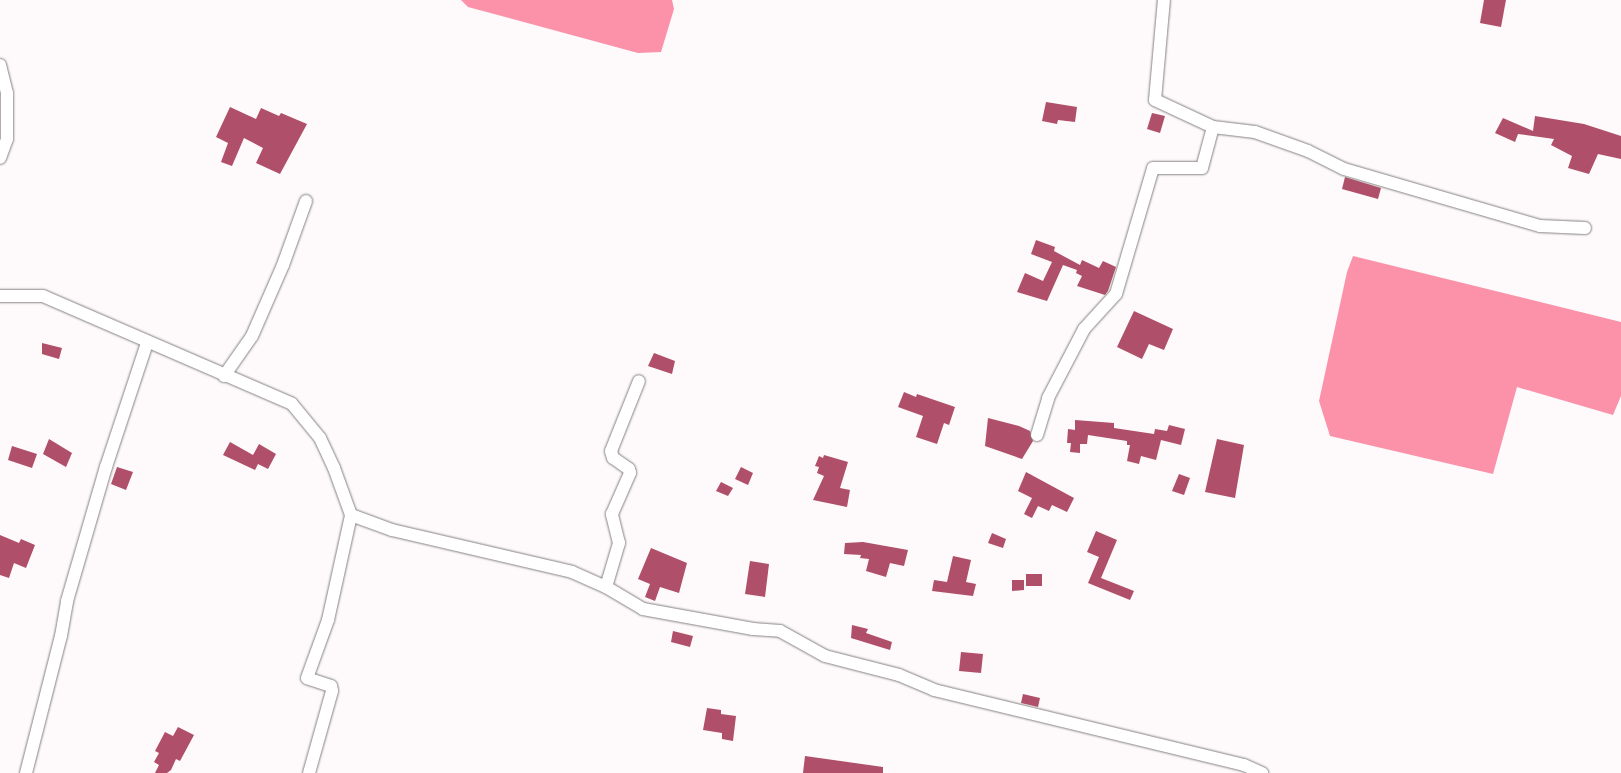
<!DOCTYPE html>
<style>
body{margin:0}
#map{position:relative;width:1621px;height:773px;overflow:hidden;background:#fef9fa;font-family:"Nunito Sans",sans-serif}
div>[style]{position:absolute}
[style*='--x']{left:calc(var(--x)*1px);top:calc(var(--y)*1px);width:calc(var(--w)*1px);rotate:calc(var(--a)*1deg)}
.water>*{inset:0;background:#fb92aa}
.building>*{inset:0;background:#b04f69}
.roads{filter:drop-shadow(0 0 1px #858182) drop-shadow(0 0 1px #858182)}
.minor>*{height:12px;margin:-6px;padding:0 6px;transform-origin:6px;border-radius:6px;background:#fff}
span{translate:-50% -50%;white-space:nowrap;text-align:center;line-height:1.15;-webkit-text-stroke:3px #fff;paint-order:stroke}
</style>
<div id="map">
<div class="water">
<i style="clip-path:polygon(461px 0,672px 0,674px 9px,661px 52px,638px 53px,468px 7px)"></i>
<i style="clip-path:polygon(1353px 256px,1621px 322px,1621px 396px,1613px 415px,1517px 387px,1493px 474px,1330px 436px,1319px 401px,1347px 272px)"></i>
</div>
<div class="building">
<i style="clip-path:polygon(1484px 0,1506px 0,1501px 27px,1480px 23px)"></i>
<i style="clip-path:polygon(1046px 102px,1077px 107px,1075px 122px,1058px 120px,1057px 124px,1042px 121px)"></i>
<i style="clip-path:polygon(230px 107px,256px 119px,261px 108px,279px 116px,281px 113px,307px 124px,280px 174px,256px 163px,263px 148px,244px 138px,232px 166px,221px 162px,228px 143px,216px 137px)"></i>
<i style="clip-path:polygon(1152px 113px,1165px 116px,1160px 133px,1147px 129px)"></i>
<i style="clip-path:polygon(1535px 116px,1584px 124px,1621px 136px,1621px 159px,1598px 154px,1589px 174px,1568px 168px,1572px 156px,1551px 145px,1554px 139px,1518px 134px,1515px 142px,1495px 133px,1503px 118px,1533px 131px)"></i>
<i style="clip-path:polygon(1345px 177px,1381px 188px,1378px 199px,1342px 189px)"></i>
<i style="clip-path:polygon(1036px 240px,1055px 247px,1054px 251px,1080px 265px,1082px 260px,1099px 268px,1103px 261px,1116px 267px,1108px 291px,1105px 295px,1077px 286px,1082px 276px,1076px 273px,1077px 270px,1063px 265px,1047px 301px,1017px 292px,1025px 273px,1043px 281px,1052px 262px,1031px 254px)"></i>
<i style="clip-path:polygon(1134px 311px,1173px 329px,1164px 350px,1149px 344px,1142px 359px,1117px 347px)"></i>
<i style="clip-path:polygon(42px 343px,62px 348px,59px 359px,42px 354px)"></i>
<i style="clip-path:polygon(654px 353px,675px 361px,672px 374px,648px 366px)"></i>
<i style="clip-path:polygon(904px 392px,916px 397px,917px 394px,955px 407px,949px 425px,944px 423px,937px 444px,916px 437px,923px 416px,898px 407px)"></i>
<i style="clip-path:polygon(988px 418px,1019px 426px,1030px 431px,1033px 441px,1022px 459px,985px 446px)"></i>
<i style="clip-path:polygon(1075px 420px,1114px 423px,1114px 428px,1154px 434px,1155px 429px,1167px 431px,1169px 425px,1185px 429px,1181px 445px,1161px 440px,1156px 460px,1141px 456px,1139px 464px,1127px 461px,1130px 445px,1127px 445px,1127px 441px,1088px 435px,1087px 444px,1080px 444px,1080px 453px,1070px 452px,1071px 443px,1067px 443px,1068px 429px,1075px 430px)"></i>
<i style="clip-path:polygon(49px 439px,72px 453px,66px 467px,43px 454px)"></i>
<i style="clip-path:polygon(1217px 439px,1244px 445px,1235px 498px,1205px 492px)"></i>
<i style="clip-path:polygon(230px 442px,253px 455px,259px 444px,276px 454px,268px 469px,258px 464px,255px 470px,223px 455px)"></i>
<i style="clip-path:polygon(12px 446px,37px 454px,32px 468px,8px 460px)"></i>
<i style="clip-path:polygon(824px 455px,848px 462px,840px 488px,850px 490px,847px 507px,813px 500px,824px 476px,817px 473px,819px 467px,815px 466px,819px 456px,823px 458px)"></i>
<i style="clip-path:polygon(117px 467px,133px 472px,126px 490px,111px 484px)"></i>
<i style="clip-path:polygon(741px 467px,753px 473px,748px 485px,735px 479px)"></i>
<i style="clip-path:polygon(1026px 472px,1074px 498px,1067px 512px,1052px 505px,1049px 511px,1038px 506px,1032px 518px,1024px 514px,1032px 498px,1018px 491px)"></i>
<i style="clip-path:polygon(1179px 474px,1190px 478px,1184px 495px,1172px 491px)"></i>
<i style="clip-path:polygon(721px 482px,733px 488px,728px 496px,716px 491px)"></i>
<i style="clip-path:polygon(1096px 531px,1117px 540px,1101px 578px,1134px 591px,1130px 600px,1088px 583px,1099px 557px,1087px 552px)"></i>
<i style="clip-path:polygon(992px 533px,1006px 539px,1003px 548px,988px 543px)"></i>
<i style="clip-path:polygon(0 535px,19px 543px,21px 539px,35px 545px,26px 568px,14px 563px,9px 578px,0 575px)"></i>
<i style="clip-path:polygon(863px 542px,908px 550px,904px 566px,890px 563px,886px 577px,866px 571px,869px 559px,860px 558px,861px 555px,844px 554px,845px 543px)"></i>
<i style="clip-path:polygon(651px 548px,687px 563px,679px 593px,660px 587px,655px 601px,645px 597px,650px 584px,638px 579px)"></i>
<i style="clip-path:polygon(953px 556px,971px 560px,966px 582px,976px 584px,973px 596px,932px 591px,934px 580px,947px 582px)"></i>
<i style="clip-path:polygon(750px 561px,769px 564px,765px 597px,745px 594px)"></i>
<i style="clip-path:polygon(1026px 574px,1042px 574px,1042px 586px,1026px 586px)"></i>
<i style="clip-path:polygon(1012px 580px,1024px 580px,1024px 590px,1012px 591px)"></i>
<i style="clip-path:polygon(852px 625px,868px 629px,866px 633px,892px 642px,890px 650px,851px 638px)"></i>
<i style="clip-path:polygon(673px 631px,693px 636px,690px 647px,671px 642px)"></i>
<i style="clip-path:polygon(961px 652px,983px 654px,981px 673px,959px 671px)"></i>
<i style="clip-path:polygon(1023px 694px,1040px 698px,1038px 707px,1021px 703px)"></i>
<i style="clip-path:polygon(707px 708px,721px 710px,721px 714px,736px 716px,733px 741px,722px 739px,722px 733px,703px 730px)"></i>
<i style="clip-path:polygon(178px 727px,194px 735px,180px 761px,176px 759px,171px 770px,167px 773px,155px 773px,159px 765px,154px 762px,159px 753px,155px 751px,165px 732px,173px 736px)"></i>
<i style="clip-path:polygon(805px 756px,883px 767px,883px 773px,803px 773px)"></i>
</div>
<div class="roads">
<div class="minor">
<i style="--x:0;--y:65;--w:29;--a:76"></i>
<i style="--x:7;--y:93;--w:46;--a:90"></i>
<i style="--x:7;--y:139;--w:20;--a:110"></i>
<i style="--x:1213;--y:127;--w:42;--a:6.8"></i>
<i style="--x:1255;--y:132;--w:56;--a:19.7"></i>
<i style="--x:1308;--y:151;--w:40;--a:26.6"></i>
<i style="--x:1344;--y:169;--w:204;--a:16.2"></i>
<i style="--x:1540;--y:226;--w:45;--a:2.5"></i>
<i style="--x:0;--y:296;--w:43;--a:0"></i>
<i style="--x:43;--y:296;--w:271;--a:23.4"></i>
<i style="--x:292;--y:404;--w:44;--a:50.5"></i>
<i style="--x:320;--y:438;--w:33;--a:65"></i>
<i style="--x:334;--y:468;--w:50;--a:70.1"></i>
<i style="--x:224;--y:376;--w:49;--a:-55"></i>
<i style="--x:252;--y:336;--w:77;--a:-66.4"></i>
<i style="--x:283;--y:265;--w:68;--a:-70.2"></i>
<i style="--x:1037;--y:435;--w:39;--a:-73"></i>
<i style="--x:1048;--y:398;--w:78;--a:-62.4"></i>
<i style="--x:1084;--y:329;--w:47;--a:-47.6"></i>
<i style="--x:1116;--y:294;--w:131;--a:-73.6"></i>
<i style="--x:1153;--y:168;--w:49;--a:0"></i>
<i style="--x:1202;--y:168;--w:42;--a:-75"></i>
<i style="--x:1213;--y:127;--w:64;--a:-155"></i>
<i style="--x:1155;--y:100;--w:100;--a:-84.9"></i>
<i style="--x:606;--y:587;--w:46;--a:-73.5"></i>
<i style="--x:619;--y:543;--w:30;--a:-104"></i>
<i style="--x:612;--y:514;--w:45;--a:-66.3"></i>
<i style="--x:630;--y:473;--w:4;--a:-104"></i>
<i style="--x:629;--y:469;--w:19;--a:-145"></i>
<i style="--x:613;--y:458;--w:7;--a:-106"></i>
<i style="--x:611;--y:451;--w:75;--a:-68.2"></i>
<i style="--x:26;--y:773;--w:141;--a:-75.7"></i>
<i style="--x:61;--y:636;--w:36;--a:-80"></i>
<i style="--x:67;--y:601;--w:140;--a:-73.8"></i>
<i style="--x:106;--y:467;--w:131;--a:-71.7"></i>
<i style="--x:309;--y:773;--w:85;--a:-74.3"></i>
<i style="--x:332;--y:691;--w:5;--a:-101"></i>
<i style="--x:331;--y:686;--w:25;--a:-162"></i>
<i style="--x:307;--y:678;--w:62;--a:-70.1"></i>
<i style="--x:328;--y:620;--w:107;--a:-77.6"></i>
<i style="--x:351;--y:515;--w:44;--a:20.1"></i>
<i style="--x:392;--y:530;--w:185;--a:13.1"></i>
<i style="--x:572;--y:572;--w:37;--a:24"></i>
<i style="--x:606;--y:587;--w:43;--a:30.7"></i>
<i style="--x:643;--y:609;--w:112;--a:10.3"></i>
<i style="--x:753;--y:629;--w:27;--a:4"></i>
<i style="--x:780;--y:631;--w:51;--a:29.1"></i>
<i style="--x:825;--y:656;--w:76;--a:14.4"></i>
<i style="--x:899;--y:675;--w:38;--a:23"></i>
<i style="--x:934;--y:690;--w:319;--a:13.6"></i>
<i style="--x:1244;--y:765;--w:20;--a:24"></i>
</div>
</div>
</div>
